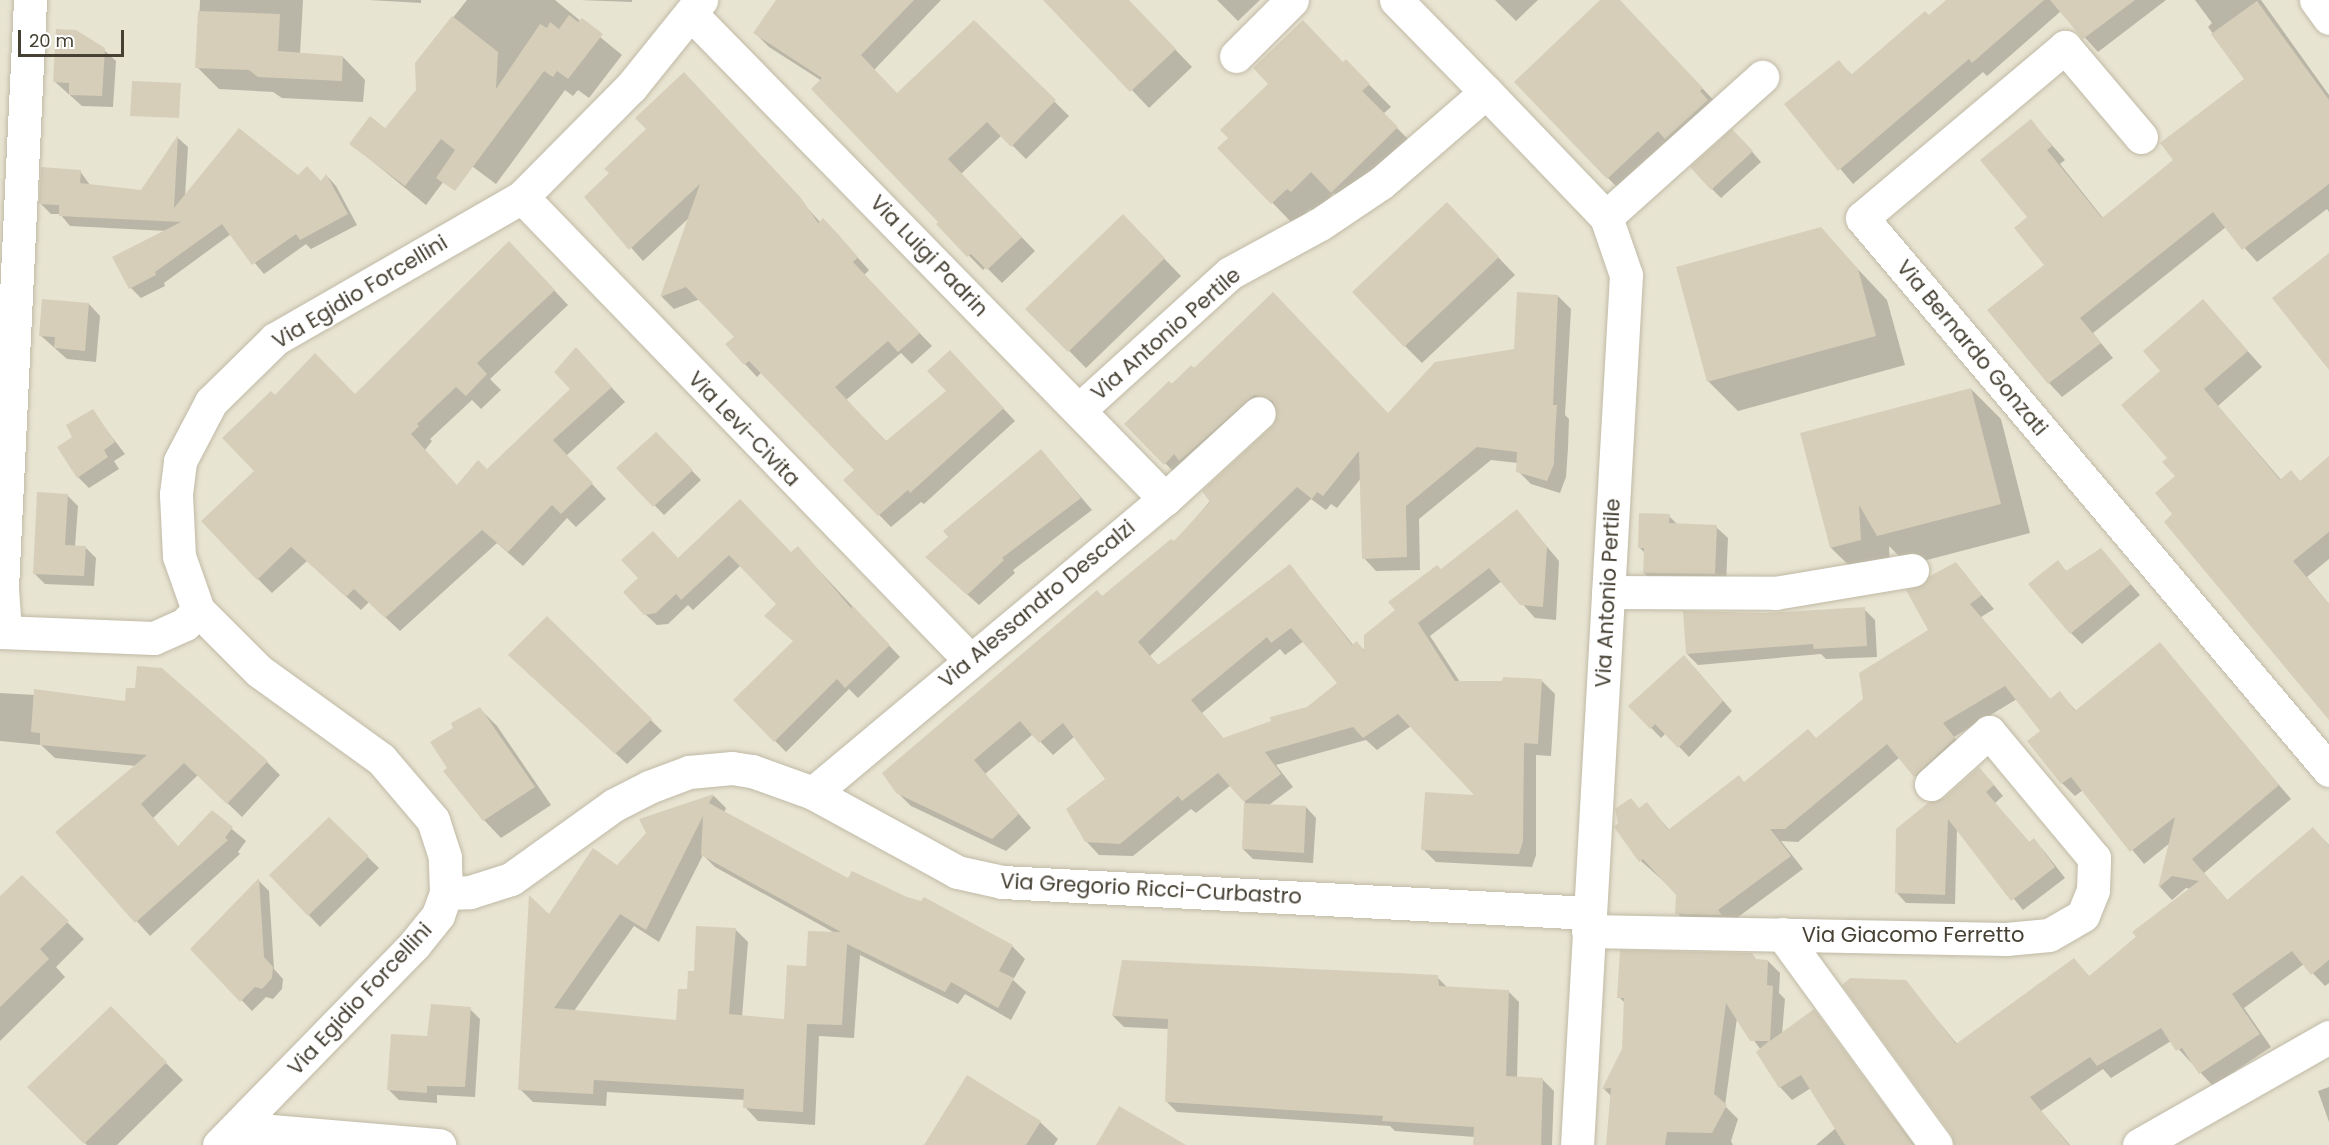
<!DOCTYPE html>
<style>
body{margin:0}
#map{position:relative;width:2329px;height:1145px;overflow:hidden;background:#f4f1e5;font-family:Poppins,sans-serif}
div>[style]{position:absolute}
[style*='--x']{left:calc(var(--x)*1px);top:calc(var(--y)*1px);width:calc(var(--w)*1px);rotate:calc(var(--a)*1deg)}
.residential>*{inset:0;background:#e8e4d2}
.shadow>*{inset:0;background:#0003}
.building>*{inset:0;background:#d6ceb9}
.roads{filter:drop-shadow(0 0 2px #c0baa6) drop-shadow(0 0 2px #c0baa6)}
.minor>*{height:33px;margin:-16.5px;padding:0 16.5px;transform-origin:16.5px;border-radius:16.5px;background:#fff}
span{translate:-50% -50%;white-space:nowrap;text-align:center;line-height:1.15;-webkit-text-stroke:4.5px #fff;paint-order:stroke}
.street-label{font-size:21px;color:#474134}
.scale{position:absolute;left:18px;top:30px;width:106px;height:27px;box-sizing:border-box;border:3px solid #474134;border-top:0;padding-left:8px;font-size:18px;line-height:21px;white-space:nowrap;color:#474134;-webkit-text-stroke:4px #fff;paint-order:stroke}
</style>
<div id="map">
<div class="residential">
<i style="clip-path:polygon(0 0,2329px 0,2329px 1145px,0 1145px)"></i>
</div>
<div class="shadow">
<i style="clip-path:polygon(200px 0,303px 0,300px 54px,343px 57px,365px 80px,363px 102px,282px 98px,273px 92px,219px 89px,197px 67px)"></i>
<i style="clip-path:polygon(369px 0,421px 0,421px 3px)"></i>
<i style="clip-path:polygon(467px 0,555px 0,622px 55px,589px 98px,578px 90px,573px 96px,565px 90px,496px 184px,461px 158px,426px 205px,351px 144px,385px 130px,417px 91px,417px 63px)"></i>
<i style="clip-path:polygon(580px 0,632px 0,632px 2px)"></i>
<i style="clip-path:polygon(778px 0,941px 0,874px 70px,897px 95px,974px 22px,1069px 116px,1026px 159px,1002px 135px,961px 174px,1035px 251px,1002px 283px,986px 267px,983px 270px,938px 224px,941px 222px,822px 81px,769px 47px,755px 33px)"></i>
<i style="clip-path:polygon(1046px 0,1128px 0,1192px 67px,1149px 108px)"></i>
<i style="clip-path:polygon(1217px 0,1260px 0,1238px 21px)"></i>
<i style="clip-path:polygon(1495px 0,1538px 0,1516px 21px)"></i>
<i style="clip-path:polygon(1602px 0,1618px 0,1724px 111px,1630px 200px,1608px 178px)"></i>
<i style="clip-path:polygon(1948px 0,2166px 0,2098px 52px,2061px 11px,1987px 76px,1983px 72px,1853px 184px,1786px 104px,1839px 62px,1853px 76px)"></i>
<i style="clip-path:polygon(2195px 0,2261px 0,2329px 95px,2329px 212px,2327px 209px,2257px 262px,2226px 227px,2093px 333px,2113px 358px,2062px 397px,2049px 383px,2046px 265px,2029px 218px,2031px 121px,2065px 160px,2060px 164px,2103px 218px,2175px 160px,2247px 79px,2208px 27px,2212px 23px)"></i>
<i style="clip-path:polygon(104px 50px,116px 61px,113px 107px,82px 106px,54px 81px)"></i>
<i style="clip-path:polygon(1346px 61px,1391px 107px,1383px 114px,1419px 150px,1354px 214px,1334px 193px,1314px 213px,1310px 209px,1294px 225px,1219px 148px)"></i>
<i style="clip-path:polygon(696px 86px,821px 223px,849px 248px,869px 270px,864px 275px,932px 346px,912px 364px,901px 353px,846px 400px,887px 442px,948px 391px,962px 364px,1015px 421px,924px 504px,921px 502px,891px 527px,845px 480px,856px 470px,762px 372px,757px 377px,745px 364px,727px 345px,736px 337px,700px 299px,674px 309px,662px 297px,690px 217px,643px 261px,586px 197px)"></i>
<i style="clip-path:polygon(178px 138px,188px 147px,185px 197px,298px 177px,321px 183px,327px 176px,336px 186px,357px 225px,311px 249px,306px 244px,264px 274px,231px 234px,164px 283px,165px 286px,141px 298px,131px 288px,114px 258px,167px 231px,70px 226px,60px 214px,51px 214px,41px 204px,80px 171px,90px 185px,142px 192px)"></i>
<i style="clip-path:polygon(1742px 140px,1761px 162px,1721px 198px,1712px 189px)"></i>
<i style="clip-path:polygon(1123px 216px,1181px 276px,1086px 368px,1028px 309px)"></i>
<i style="clip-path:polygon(1464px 221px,1515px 275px,1422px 363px,1405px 346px)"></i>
<i style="clip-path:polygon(1820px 229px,1887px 300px,1905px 365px,1738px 411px,1708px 381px)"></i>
<i style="clip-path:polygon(523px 257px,568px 305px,490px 379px,501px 390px,481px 409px,472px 400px,430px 439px,432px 441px,425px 450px,457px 486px,487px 471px,572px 389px,590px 364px,625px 402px,566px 456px,606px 499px,576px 527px,567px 518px,523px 566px,497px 543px,400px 631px,369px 602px,361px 610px,307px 561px,272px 593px,258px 579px,256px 471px,275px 397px,355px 396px)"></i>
<i style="clip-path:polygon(evenodd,1558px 296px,1571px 309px,1565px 415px,1569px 419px,1568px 448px,1566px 477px,1560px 493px,1531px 484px,1518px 471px,1518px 463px,1491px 460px,1419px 519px,1420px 570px,1376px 571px,1364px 558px,1362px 477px,1337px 508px,1331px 504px,1326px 510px,1311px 499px,1150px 656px,1159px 666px,1290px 566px,1354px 646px,1357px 643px,1366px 652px,1442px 571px,1517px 511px,1559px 561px,1556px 620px,1535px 618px,1502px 581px,1430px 636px,1460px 682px,1542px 681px,1555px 694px,1551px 756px,1536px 755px,1536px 855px,1532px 867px,1436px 862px,1423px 849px,1478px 797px,1411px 726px,1377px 750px,1366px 740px,1276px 765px,1293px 787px,1269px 805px,1306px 807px,1316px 818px,1313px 863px,1253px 859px,1243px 849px,1245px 802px,1231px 785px,1196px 813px,1191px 809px,1133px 856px,1099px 855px,1086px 841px,1107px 779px,1075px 736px,1053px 755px,1033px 734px,985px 774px,1031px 828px,1006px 851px,911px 806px,897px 792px,1174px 543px,1273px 428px,1279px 410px,1268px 407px,1178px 476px,1126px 424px,1191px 367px,1389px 415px,1516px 350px,1558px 296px,1304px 641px,1339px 684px,1308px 708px,1224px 739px,1202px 713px,1280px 649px,1285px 655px,1304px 641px)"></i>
<i style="clip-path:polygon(2203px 301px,2262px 367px,2218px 406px,2282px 481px,2291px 472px,2301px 482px,2329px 458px,2329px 559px,2307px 577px,2329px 604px,2329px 718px,2175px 515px,2177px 476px,2169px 458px,2162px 371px)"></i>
<i style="clip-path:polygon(89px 304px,100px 316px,96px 362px,67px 359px,40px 335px)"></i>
<i style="clip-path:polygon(1971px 389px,2001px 419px,2030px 533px,1908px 565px,1889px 546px,1890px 570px,1861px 577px,1831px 548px,1802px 434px)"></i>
<i style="clip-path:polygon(92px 411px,125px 454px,114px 461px,119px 469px,89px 488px,78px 477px,74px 437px)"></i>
<i style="clip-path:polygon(656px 434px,701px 480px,664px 515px,618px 468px)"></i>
<i style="clip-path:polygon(1052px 463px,1092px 510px,1013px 570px,1015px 573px,979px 605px,939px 569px)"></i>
<i style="clip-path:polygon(67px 495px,78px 506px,75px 547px,85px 547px,96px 558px,94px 586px,45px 584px,34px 573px)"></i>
<i style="clip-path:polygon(740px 502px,791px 554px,798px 548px,900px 657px,858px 698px,849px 689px,786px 752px,735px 700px,794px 642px,779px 604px,741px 565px,693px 610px,688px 605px,668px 624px,657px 625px,645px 614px,678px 560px)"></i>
<i style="clip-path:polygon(1669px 516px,1678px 525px,1716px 527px,1728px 538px,1726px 585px,1656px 584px,1644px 573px,1645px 553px,1639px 547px)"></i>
<i style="clip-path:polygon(2101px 550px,2140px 595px,2082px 644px,2071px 633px,2058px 562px,2067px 572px)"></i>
<i style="clip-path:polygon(1955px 564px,1994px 609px,1981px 617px,2051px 700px,2060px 693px,2077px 712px,2160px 644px,2291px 799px,2204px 873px,2228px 901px,2313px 829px,2329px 845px,2329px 983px,2325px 986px,2304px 964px,2244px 1008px,2271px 1047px,2213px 1086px,2171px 1041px,2111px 1078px,2103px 1069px,2041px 1111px,2070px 1145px,1955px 1145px,1905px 981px,1957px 1044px,2074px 960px,2090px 977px,2191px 889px,2186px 888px,2172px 900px,2160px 887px,2170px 843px,2144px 864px,2083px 790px,2075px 796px,2062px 783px,2042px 731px,2017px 699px,1954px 737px,1966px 751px,1927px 789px,1900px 757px,1798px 842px,1781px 841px,1803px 869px,1730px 923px,1690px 926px,1677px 913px,1678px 894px,1641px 861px,1640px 809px,1647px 804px,1670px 831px,1817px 739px,1865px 699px,1930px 630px,1924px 586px)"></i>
<i style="clip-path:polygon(1864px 609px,1875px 620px,1877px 657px,1826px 659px,1821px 654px,1698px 665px,1687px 654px)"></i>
<i style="clip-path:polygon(547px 618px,662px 731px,627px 764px,521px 666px)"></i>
<i style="clip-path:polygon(1694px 667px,1732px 711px,1689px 757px,1666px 733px,1661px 738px,1630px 706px)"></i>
<i style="clip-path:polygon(0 693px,35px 695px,267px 762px,280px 775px,242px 817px,198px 775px,153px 818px,179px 848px,212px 812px,246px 841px,238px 852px,240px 854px,150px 936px,57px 832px,136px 766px,55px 758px,41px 745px,0 741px)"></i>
<i style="clip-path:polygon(480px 709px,497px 726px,551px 805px,501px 838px,484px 820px,449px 768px,455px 728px)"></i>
<i style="clip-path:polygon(1989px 779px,2003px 796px,1995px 803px,2030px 843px,2034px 840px,2044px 851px,2065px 878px,2023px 910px,1957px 829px,1955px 904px,1906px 903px,1896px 892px,1944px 799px)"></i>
<i style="clip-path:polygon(evenodd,714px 796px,726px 808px,724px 813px,848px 880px,1012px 946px,1025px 959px,1013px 980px,1026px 992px,1011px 1020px,965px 994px,958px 1004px,860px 955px,854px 1038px,819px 1036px,815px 1125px,758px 1121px,745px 1107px,745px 1100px,607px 1092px,606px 1106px,533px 1102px,520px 1089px,549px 916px,617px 867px,648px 833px,641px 820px,714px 796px,703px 855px,715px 867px,835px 933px,807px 967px,785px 1021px,742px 1017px,748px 942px,735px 929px,695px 972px,677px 1022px,574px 1011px,634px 926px,659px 942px,703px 855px)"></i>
<i style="clip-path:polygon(329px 819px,379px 868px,320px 927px,271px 875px)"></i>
<i style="clip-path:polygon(26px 881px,84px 939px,56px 967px,65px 977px,0 1041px,0 898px)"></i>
<i style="clip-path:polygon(259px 881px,269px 891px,274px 969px,283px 979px,282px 989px,273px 999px,266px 997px,252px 1011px,192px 949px)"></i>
<i style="clip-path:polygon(1757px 961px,1768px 961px,1780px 973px,1779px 993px,1785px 999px,1782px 1034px,1814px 1011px,1914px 1145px,1816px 1145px,1836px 1128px,1811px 1088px,1792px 1100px,1780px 1087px,1758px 1052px,1761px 1050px,1737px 1018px,1725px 1106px,1738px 1119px,1731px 1141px,1733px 1145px,1608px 1145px,1612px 1097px,1604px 1089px,1623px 1049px,1625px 1003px,1619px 997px)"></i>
<i style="clip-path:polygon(1437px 977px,1448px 988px,1508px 991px,1519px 1002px,1517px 1078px,1543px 1080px,1554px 1091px,1552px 1145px,1475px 1145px,1475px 1137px,1395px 1131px,1390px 1126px,1177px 1112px,1166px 1101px,1169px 1029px,1124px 1027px,1113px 1016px)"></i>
<i style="clip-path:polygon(111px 1008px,183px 1080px,117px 1145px,87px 1145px,30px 1087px)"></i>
<i style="clip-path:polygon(470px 1009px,480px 1019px,475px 1097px,437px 1095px,437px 1103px,399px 1100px,388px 1089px,428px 1037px)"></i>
<i style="clip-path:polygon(2329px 1087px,2329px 1122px,2318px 1091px)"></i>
<i style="clip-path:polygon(1040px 1122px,1058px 1139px,1054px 1145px,925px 1145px)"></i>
</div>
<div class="building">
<i style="clip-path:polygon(776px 0,914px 0,861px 55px,897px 93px,974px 20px,1056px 100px,1011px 147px,987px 122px,948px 159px,1022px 237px,987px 270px,971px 254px,967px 257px,936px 224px,938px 222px,811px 89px,822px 78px,753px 33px)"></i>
<i style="clip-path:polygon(1043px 0,1129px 0,1176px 49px,1130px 92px)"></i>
<i style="clip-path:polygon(1600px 0,1620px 0,1703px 88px,1700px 91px,1708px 100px,1665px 139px,1658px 131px,1607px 179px,1514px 82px)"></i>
<i style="clip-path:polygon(1946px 0,2044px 0,1972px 63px,1969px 59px,1838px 171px,1784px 104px,1839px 60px,1851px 75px,1925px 11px,1929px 15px)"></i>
<i style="clip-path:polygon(2050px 0,2135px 0,2083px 39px)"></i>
<i style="clip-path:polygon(2257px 1px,2329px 100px,2329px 184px,2242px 250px,2213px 212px,2080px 318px,2101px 343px,2048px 384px,1987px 310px,2044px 265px,2014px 228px,2027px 217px,1980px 160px,2031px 119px,2052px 146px,2047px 150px,2102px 218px,2173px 160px,2160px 143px,2244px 79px,2211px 34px)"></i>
<i style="clip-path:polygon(198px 11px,280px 14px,278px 51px,343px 56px,342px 81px,258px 77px,249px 70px,195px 68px)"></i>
<i style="clip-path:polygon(569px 15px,578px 22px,582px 18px,603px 34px,568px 79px,557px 71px,553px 77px,544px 71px,455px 191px,436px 178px,455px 150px,441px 139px,405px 186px,349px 144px,370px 116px,385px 128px,416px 90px,415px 63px,452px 16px,498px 52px,496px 89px,540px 24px,547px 28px,550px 22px,559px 29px)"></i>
<i style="clip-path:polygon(1303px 20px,1343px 62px,1346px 59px,1370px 84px,1362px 91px,1398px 127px,1331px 193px,1311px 172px,1291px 192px,1287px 189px,1271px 204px,1217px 148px,1228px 138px,1220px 130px,1268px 84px,1253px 68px)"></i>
<i style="clip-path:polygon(56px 29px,76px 30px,105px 48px,102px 96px,69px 95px,69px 83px,53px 82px)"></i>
<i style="clip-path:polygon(684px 72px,801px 198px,818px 223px,823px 218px,837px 233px,858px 257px,853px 262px,920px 333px,898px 352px,888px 341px,835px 387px,886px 441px,946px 391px,927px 371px,950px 350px,1004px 408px,910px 493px,908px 490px,878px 516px,843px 480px,854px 470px,749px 361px,744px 365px,725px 344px,734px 337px,686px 287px,660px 297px,700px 184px,629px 250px,584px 197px,609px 173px,604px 169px,646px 129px,635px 118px)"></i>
<i style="clip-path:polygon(132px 81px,181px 83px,179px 118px,130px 116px)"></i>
<i style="clip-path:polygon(239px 128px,298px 175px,307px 166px,321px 181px,326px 174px,348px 214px,300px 240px,296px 234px,252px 265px,222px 224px,155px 272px,156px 275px,129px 289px,112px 257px,181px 222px,59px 216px,59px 205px,39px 204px,41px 167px,81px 170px,80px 183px,141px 190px,178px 135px,174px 208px)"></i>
<i style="clip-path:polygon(1732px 129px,1753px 151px,1711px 190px,1690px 167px)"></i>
<i style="clip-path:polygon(1447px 202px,1499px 257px,1404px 347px,1352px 292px)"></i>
<i style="clip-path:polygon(1123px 214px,1165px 258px,1068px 352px,1025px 309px)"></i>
<i style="clip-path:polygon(1821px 227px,1858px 269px,1876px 336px,1707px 382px,1676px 267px)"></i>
<i style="clip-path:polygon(509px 241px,555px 290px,477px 363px,487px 374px,466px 396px,456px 387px,417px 424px,419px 426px,411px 434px,457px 485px,478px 460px,487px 469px,570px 389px,554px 372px,576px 347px,612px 387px,553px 440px,593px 483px,561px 514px,552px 505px,508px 552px,482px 530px,385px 618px,354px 589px,346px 597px,291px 547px,257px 580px,201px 521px,254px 471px,222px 438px,271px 391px,275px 395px,315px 353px,355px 394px)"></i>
<i style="clip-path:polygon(2329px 253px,2329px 370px,2272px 298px)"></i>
<i style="clip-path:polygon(evenodd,1273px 292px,1388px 413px,1435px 362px,1514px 349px,1517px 292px,1558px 295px,1553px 405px,1557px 405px,1555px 435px,1554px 464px,1547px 481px,1516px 472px,1517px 452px,1477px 447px,1406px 506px,1407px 557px,1362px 559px,1359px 451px,1323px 496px,1317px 492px,1312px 499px,1297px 487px,1138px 642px,1158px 665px,1290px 564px,1352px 645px,1357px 641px,1364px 651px,1364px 635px,1395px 610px,1388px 602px,1437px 565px,1441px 569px,1517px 509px,1547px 547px,1543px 607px,1520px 605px,1489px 568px,1418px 623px,1455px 681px,1502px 681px,1503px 677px,1542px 679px,1538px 744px,1524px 743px,1523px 841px,1519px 854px,1421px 850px,1425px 792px,1474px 795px,1398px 714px,1363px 738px,1353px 727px,1265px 752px,1281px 774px,1244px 802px,1218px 773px,1182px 801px,1178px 796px,1120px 844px,1085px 842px,1066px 809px,1105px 779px,1063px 723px,1039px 743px,1020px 721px,974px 760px,1019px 814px,992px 839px,896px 793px,882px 773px,1097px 590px,1102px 596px,1171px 539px,1174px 541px,1210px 502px,1202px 491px,1272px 426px,1277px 418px,1273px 401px,1254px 395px,1179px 461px,1174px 454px,1164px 465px,1124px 424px,1169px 381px,1172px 384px,1191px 365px,1194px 368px,1273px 292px,1291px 628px,1337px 683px,1307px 707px,1270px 717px,1271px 721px,1223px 738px,1191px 700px,1267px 637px,1271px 643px,1291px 628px)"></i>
<i style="clip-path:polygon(42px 299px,89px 303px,85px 351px,54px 348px,55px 337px,39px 336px)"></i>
<i style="clip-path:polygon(2203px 299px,2248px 351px,2204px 389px,2280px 480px,2291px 470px,2300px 481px,2329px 456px,2329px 532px,2293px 561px,2329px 604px,2329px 720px,2164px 522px,2172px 514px,2155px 493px,2175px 476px,2162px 462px,2167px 458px,2121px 405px,2160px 371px,2143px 351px)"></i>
<i style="clip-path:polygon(1971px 388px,2001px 504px,1877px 536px,1859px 505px,1861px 540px,1830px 548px,1800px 433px)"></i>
<i style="clip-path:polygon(93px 409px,115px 442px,104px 450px,108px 457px,77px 478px,57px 447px,72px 437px,66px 425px)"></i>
<i style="clip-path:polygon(656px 432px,693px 470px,653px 507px,616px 468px)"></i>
<i style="clip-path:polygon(1041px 449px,1081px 498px,1002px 558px,1004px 560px,967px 595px,925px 557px,948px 537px,943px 531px)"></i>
<i style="clip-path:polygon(37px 492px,68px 494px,65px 545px,86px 546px,84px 576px,33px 574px)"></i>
<i style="clip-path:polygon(740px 499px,791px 552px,798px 546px,851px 608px,853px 606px,890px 645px,845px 688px,837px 679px,774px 742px,733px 700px,793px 641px,764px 616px,776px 604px,729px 555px,681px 600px,676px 594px,656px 613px,644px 615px,623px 592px,638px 578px,621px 560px,653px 531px,678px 558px)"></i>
<i style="clip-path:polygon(1639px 513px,1670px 514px,1669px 523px,1717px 525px,1715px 574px,1643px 573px,1644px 548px,1638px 548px)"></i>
<i style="clip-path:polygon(2101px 548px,2131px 584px,2070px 634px,2028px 584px,2058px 560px,2066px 571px)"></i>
<i style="clip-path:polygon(1956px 562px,1982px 595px,1970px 604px,2050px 699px,2060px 691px,2075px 711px,2160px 642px,2279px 785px,2192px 859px,2227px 900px,2313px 827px,2329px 846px,2329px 960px,2311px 975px,2292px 951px,2232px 994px,2260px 1034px,2199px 1074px,2182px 1048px,2176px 1051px,2161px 1028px,2097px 1066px,2090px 1057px,2030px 1097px,2069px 1145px,1954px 1145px,1951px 1134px,1842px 985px,1850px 978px,1906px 980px,1956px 1044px,2074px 958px,2089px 976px,2136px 937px,2132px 932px,2199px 881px,2172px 876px,2158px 888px,2175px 817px,2130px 852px,2071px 777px,2061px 784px,2027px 741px,2040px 731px,2005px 686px,1943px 723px,1955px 738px,1914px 777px,1887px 744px,1785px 829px,1770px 829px,1791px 856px,1718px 910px,1722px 915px,1675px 914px,1676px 895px,1643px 859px,1639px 862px,1614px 827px,1618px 823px,1615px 809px,1631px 798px,1639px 808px,1647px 802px,1668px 830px,1739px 775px,1744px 782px,1808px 729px,1816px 738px,1863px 699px,1859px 673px,1928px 630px,1906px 590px,1923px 585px,1930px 576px)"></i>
<i style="clip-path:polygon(1865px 607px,1867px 646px,1814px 649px,1813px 644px,1686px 654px,1683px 611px,1766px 613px)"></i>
<i style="clip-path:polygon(547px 616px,652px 719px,615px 754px,508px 655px)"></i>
<i style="clip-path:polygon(1684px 655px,1723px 701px,1678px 748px,1655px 724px,1650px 729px,1628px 706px)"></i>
<i style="clip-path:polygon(137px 666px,162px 668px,268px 761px,227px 804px,184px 763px,141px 804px,178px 846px,212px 810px,233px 827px,225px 838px,228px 840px,135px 923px,55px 832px,147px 755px,40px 745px,40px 733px,31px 732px,34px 689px,125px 701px,126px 688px,135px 688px)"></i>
<i style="clip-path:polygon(480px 707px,535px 787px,483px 821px,443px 771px,447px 768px,430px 742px,453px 728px,451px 723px)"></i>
<i style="clip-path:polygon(1979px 767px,1994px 785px,1986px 792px,2029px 842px,2034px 838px,2055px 867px,2011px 901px,1948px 819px,1945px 895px,1895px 893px,1896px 829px,1929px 802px,1944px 798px)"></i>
<i style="clip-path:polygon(evenodd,714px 794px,709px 803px,848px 878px,852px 871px,907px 897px,921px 901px,924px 897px,1013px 945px,999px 971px,1014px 978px,998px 1008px,951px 982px,945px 992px,847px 944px,842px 1025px,807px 1024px,803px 1112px,743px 1108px,744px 1089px,594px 1080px,593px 1094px,518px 1090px,529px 895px,549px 914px,593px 848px,617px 865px,646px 833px,639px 819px,714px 794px,703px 816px,701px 855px,841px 932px,808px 931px,806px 966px,787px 965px,784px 1019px,729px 1014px,736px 928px,696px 926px,694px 971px,688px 971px,687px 989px,678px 989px,676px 1020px,554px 1008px,620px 914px,646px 930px,703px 816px)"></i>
<i style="clip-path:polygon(1244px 803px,1306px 806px,1304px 853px,1242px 849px)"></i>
<i style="clip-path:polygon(329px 817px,369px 856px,308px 916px,269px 875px)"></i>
<i style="clip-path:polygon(22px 875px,69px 921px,40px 949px,49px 959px,0 1007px,0 896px)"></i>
<i style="clip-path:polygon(259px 878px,264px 957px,273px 967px,272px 978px,262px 989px,255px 987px,240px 1002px,190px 949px)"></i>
<i style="clip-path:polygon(1620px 950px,1752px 953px,1756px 959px,1768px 960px,1767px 985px,1773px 986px,1770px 1041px,1814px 1009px,1913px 1145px,1845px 1145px,1801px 1075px,1779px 1088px,1756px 1052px,1769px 1041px,1750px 1041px,1726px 1003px,1714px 1094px,1727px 1105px,1712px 1133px,1667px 1132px,1665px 1145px,1606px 1145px,1611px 1088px,1602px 1089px,1622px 1049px,1624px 998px,1617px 998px)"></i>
<i style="clip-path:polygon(1122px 960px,1438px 975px,1439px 986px,1509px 990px,1506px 1076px,1543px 1078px,1541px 1145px,1473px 1145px,1474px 1127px,1382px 1121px,1383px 1116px,1165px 1102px,1168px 1019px,1112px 1016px)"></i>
<i style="clip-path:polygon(431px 1004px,471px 1007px,465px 1087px,427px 1086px,427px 1093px,387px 1090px,391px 1034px,427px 1036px)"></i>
<i style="clip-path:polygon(111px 1006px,167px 1062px,84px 1144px,27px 1087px)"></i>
<i style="clip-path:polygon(967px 1075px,1041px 1121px,1026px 1145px,924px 1145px)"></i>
<i style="clip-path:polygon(1119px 1106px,1186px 1145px,1096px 1145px)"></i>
</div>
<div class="roads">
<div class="minor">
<i style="--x:1396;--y:0;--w:129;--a:45.6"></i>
<i style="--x:2316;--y:0;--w:22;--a:54"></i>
<i style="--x:691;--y:14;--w:678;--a:45.66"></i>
<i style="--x:1236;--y:56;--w:79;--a:-45"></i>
<i style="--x:2141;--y:137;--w:118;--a:-130.2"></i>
<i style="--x:2065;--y:47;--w:265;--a:139.9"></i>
<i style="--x:1862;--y:218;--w:723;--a:49.77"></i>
<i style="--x:522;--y:197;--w:643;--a:45.95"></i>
<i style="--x:1606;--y:217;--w:210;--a:-41.9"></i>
<i style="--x:1080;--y:409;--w:202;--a:-42.2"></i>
<i style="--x:1230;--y:273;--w:102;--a:-28.6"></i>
<i style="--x:1320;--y:224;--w:73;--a:-33.9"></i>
<i style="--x:1381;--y:183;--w:139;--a:-40.9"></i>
<i style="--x:1486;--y:92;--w:173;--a:46.2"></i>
<i style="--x:1606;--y:217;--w:61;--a:71"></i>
<i style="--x:1626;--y:275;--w:871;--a:93.22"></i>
<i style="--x:1608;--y:592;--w:167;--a:0.3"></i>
<i style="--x:1775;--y:593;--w:139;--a:-9.5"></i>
<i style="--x:0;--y:632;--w:154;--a:2.2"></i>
<i style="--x:154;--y:638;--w:34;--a:-24"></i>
<i style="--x:185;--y:624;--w:19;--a:-47"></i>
<i style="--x:5;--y:632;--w:44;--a:-93.9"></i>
<i style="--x:2;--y:588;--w:589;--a:-87.27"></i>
<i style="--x:813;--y:793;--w:459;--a:-39.9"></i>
<i style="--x:1165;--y:499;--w:127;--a:-42.5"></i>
<i style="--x:446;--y:893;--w:24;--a:-2"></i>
<i style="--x:470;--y:892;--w:43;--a:-17.6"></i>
<i style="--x:511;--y:879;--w:127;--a:-35.7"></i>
<i style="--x:614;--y:805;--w:39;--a:-27"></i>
<i style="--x:649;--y:787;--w:43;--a:-20.6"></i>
<i style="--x:689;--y:772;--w:43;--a:-5.3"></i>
<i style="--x:732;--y:768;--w:20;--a:9"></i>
<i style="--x:752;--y:771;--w:65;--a:19.8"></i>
<i style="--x:813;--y:793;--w:164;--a:28.7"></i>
<i style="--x:957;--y:872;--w:46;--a:12.5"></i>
<i style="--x:1002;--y:882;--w:588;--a:3.02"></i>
<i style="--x:1588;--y:931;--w:418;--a:1.1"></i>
<i style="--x:2006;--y:939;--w:43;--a:-5.3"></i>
<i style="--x:2049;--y:935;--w:39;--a:-30"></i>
<i style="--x:2083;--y:915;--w:27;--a:-68"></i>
<i style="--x:2093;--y:890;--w:32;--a:-88"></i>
<i style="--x:2094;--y:858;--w:164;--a:-129.8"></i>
<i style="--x:1989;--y:732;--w:78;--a:138.1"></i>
<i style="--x:1782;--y:934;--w:261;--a:53.9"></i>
<i style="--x:236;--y:1128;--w:204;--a:4.8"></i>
<i style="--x:219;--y:1145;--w:279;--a:-45.7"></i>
<i style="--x:414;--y:945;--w:38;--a:-51"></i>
<i style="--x:438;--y:915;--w:23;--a:-70"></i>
<i style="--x:446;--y:893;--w:36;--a:-92"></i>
<i style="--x:445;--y:857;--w:39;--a:-108"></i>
<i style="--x:433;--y:820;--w:80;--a:-130.4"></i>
<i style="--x:381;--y:759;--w:150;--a:-144.2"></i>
<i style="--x:259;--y:671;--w:86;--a:-135"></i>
<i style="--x:198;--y:610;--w:57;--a:-109.4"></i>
<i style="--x:179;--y:556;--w:62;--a:-92.8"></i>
<i style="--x:176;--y:494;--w:33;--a:-83"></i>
<i style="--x:180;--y:461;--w:67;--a:-62.3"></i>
<i style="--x:211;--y:402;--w:90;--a:-44.5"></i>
<i style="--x:275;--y:339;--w:285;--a:-29.9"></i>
<i style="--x:522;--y:197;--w:155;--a:-45.3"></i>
<i style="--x:631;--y:87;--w:112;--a:-51.2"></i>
<i style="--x:2139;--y:1145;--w:219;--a:-29.6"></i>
</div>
</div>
<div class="street-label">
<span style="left:929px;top:256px;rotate:46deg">Via Luigi Padrin</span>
<span style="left:360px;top:292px;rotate:-31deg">Via Egidio Forcellini</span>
<span style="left:1166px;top:334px;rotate:-41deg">Via Antonio Pertile</span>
<span style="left:1972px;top:348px;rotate:50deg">Via Bernardo Gonzati</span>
<span style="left:744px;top:429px;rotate:46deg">Via Levi-Civita</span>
<span style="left:1608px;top:593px;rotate:-87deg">Via Antonio Pertile</span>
<span style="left:1037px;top:604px;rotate:-40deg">Via Alessandro Descalzi</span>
<span style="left:1151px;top:889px;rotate:3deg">Via Gregorio Ricci-Curbastro</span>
<span style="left:1913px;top:935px">Via Giacomo Ferretto</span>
<span style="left:360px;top:999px;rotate:-47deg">Via Egidio Forcellini</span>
</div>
<div class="scale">20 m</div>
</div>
